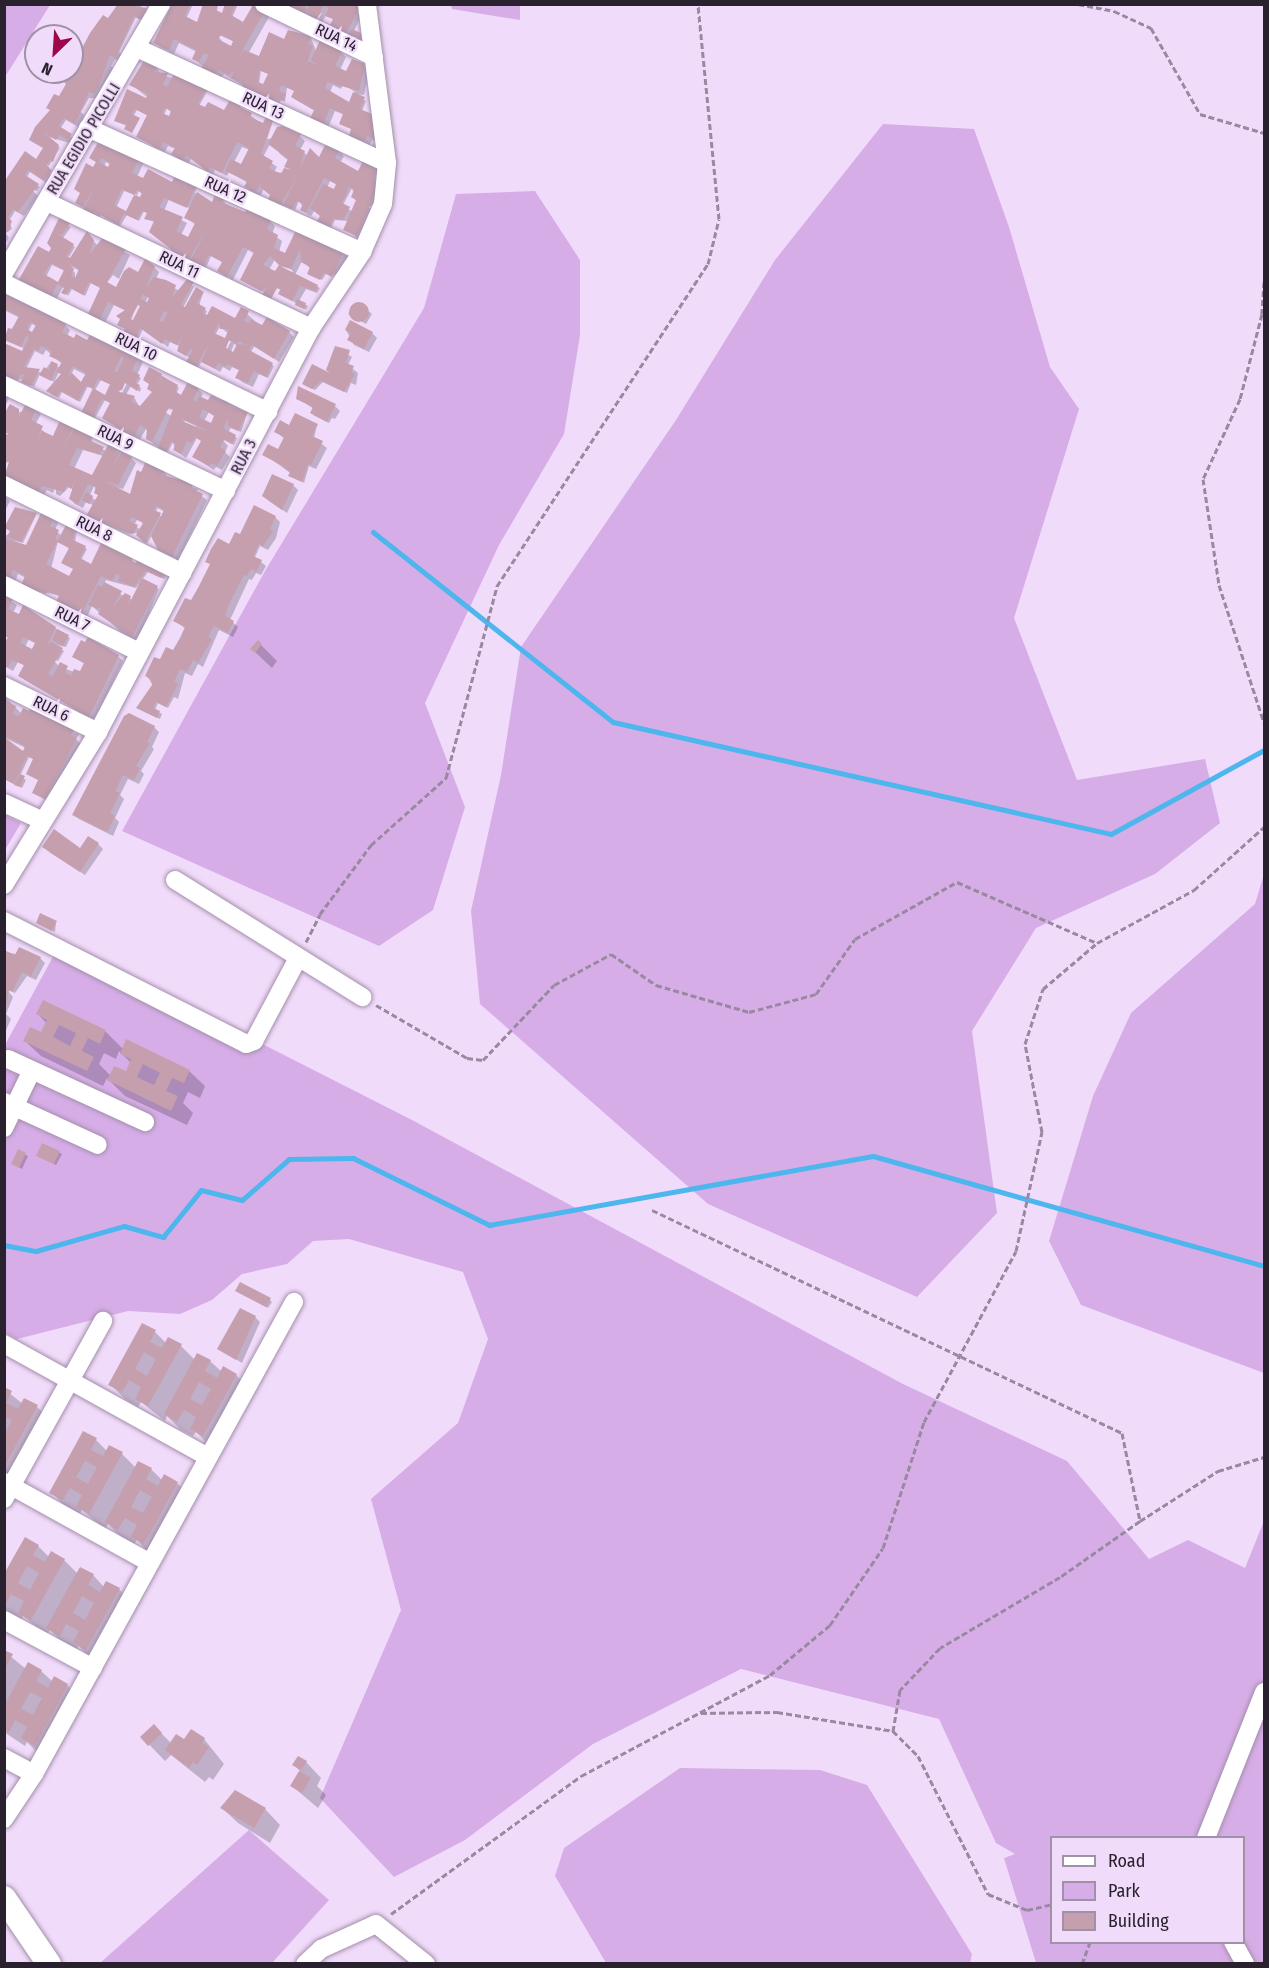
<!DOCTYPE html>
<style>
body{margin:0}
#map{position:relative;width:1269px;height:1968px;overflow:hidden;background:#f1dbfa;font-family:"Fira Sans Condensed",sans-serif}
div>[style]{position:absolute}
[style*='--x']{left:calc(var(--x)*1px);top:calc(var(--y)*1px);width:calc(var(--w)*1px);rotate:calc(var(--a)*1deg)}
.green>*{inset:0;background:#d7ade8}
.shadow>*{inset:0;background:#0003}
.stream>*{height:5px;margin:-2.5px;padding:0 2.5px;transform-origin:2.5px;border-radius:2.5px;background:#4db6ec}
.building>*{inset:0;background:#c59fad}
.round{border-radius:50%}
.path>*{height:3px;margin-top:-1.5px;transform-origin:0;background:repeating-linear-gradient(90deg,#9989a0 0 6px,transparent 0 9px)}
.roads{filter:drop-shadow(0 0 2px #a38fab) drop-shadow(0 0 2px #a38fab)}
.minor>*{height:18px;margin:-9px;padding:0 9px;transform-origin:9px;border-radius:9px;background:#fff}
.major>*{height:24px;margin:-12px;padding:0 12px;transform-origin:12px;border-radius:12px;background:#fff}
span{translate:-50% -50%;white-space:nowrap;text-align:center;line-height:1.15;-webkit-text-stroke:4.5px #f1dbfa;paint-order:stroke}
.street-label{font-size:16px;color:#29212d}
.frame{position:absolute;inset:0;border:6px solid #29212d;pointer-events:none}
.legend{position:absolute;left:1050px;top:1836px;width:195px;height:108px;box-sizing:border-box;background:#f1dbfa;border:2px solid #a191a8;margin:0;padding:8px 10px;list-style:none;font-size:18px;color:#29212d}
.legend li{display:flex;align-items:center;gap:12px;height:30px}
.legend b{width:30px;border:2px solid #a191a8}
.north{position:absolute;left:24px;top:24px;width:60px;height:60px;box-sizing:border-box;background:#f1dbfa;border:2px solid #a191a8;border-radius:50%;rotate:205deg;font-size:16px;font-weight:700;line-height:24px;text-align:center;color:#29212d}
.north::after{content:'';display:block;margin:auto;width:21px;height:27px;background:#9f054a;clip-path:polygon(50% 0,100% 100%,50% 72%,0 100%)}
</style>
<div id="map">
<div class="green">
<i style="clip-path:polygon(5px 4px,50px 5px,5px 77px,4px 5px)"></i>
<i style="clip-path:polygon(451px 5px,520px 5px,520px 20px,452px 9px)"></i>
<i style="clip-path:polygon(883px 124px,974px 129px,1009px 227px,1050px 367px,1079px 409px,1014px 618px,1077px 780px,1205px 759px,1220px 823px,1155px 874px,1036px 928px,972px 1031px,997px 1213px,917px 1297px,708px 1204px,480px 1004px,471px 911px,501px 775px,521px 647px,676px 420px,775px 260px)"></i>
<i style="clip-path:polygon(535px 191px,580px 260px,580px 335px,564px 434px,499px 545px,425px 703px,465px 807px,433px 910px,379px 946px,122px 831px,265px 571px,424px 308px,456px 194px)"></i>
<i style="clip-path:polygon(5px 815px,21px 823px,5px 850px)"></i>
<i style="clip-path:polygon(1264px 874px,1264px 1373px,1081px 1305px,1049px 1241px,1093px 1096px,1131px 1013px,1255px 904px)"></i>
<i style="clip-path:polygon(evenodd,61px 942px,412px 1120px,903px 1384px,1067px 1461px,1149px 1559px,1188px 1540px,1245px 1568px,1264px 1521px,1264px 1963px,1036px 1963px,1004px 1858px,1015px 1854px,996px 1843px,939px 1719px,741px 1669px,593px 1744px,465px 1840px,394px 1877px,320px 1798px,401px 1610px,371px 1499px,458px 1423px,488px 1339px,463px 1272px,349px 1239px,313px 1241px,287px 1264px,242px 1274px,212px 1300px,180px 1314px,128px 1311px,17px 1339px,5px 1333px,5px 1045px,61px 942px,1052px 1838px,1244px 1838px,1244px 1942px,1052px 1942px,1052px 1838px)"></i>
<i style="clip-path:polygon(680px 1768px,820px 1770px,867px 1785px,972px 1954px,970px 1963px,606px 1963px,555px 1876px,564px 1848px)"></i>
<i style="clip-path:polygon(249px 1830px,329px 1900px,272px 1963px,100px 1963px)"></i>
</div>
<div class="shadow">
<i style="clip-path:polygon(119px 4px,137px 4px,148px 11px,142px 20px,136px 17px,119px 52px,124px 57px,121px 62px,115px 59px,111px 66px,114px 69px,99px 98px,89px 98px,81px 112px,84px 115px,80px 128px,66px 120px,60px 129px,75px 140px,73px 144px,45px 136px,60px 148px,49px 166px,40px 160px,44px 148px,33px 142px,65px 101px)"></i>
<i style="clip-path:polygon(evenodd,173px 4px,193px 4px,186px 19px,203px 27px,206px 4px,218px 4px,217px 12px,223px 15px,226px 4px,238px 4px,232px 18px,243px 23px,265px 12px,269px 17px,248px 54px,258px 58px,269px 34px,285px 41px,289px 32px,311px 38px,316px 51px,341px 52px,346px 57px,340px 70px,347px 73px,364px 65px,369px 70px,364px 95px,354px 94px,366px 101px,362px 111px,379px 143px,372px 140px,369px 146px,355px 140px,353px 130px,341px 124px,345px 115px,335px 111px,327px 130px,315px 111px,298px 101px,293px 97px,295px 91px,287px 87px,285px 102px,281px 100px,278px 107px,224px 74px,220px 80px,194px 59px,197px 52px,179px 43px,174px 54px,160px 47px,155px 42px,173px 4px,217px 34px,235px 42px,232px 48px,223px 43px,217px 34px,173px 4px,261px 71px,269px 74px,264px 86px,259px 84px,261px 71px,173px 4px,343px 84px,355px 92px,349px 104px,330px 92px,333px 85px,341px 89px,343px 84px)"></i>
<i style="clip-path:polygon(280px 4px,358px 4px,359px 11px,353px 8px,361px 16px,354px 31px,363px 36px,363px 42px,337px 30px,332px 25px,334px 20px,326px 15px,321px 25px,317px 23px,322px 12px,314px 21px)"></i>
<i style="clip-path:polygon(evenodd,157px 66px,160px 74px,208px 90px,199px 106px,225px 112px,231px 100px,263px 125px,267px 119px,273px 121px,267px 139px,300px 136px,305px 141px,300px 150px,307px 155px,320px 159px,339px 151px,344px 156px,340px 163px,358px 173px,363px 163px,377px 170px,376px 208px,356px 201px,352px 188px,343px 205px,353px 212px,357px 202px,372px 209px,362px 240px,344px 229px,348px 221px,335px 220px,330px 230px,322px 216px,315px 210px,311px 216px,307px 214px,299px 201px,295px 210px,284px 204px,282px 207px,271px 202px,272px 195px,264px 189px,260px 196px,251px 192px,246px 187px,248px 183px,229px 172px,227px 176px,215px 170px,213px 175px,191px 159px,188px 164px,178px 159px,173px 154px,176px 149px,168px 146px,165px 152px,154px 147px,149px 142px,148px 116px,137px 110px,128px 126px,117px 122px,128px 91px,153px 102px,131px 84px,157px 66px,167px 108px,172px 113px,170px 118px,164px 115px,167px 108px,157px 66px,270px 144px,280px 150px,279px 153px,289px 161px,286px 166px,296px 174px,274px 172px,277px 167px,263px 157px,270px 144px,157px 66px,242px 147px,250px 150px,241px 167px,234px 162px,242px 147px,157px 66px,330px 181px,338px 185px,334px 191px,327px 188px,330px 181px)"></i>
<i style="clip-path:polygon(evenodd,101px 141px,144px 162px,137px 177px,173px 184px,177px 175px,198px 185px,195px 193px,212px 204px,223px 197px,226px 206px,270px 221px,275px 226px,272px 234px,282px 241px,279px 252px,286px 255px,297px 232px,343px 253px,348px 258px,340px 275px,326px 274px,322px 280px,311px 275px,311px 269px,302px 261px,295px 275px,320px 288px,317px 293px,306px 289px,299px 301px,308px 306px,306px 310px,279px 292px,272px 302px,293px 271px,283px 264px,281px 268px,289px 272px,268px 300px,265px 293px,242px 280px,255px 254px,248px 250px,233px 280px,219px 271px,223px 262px,211px 256px,205px 270px,171px 250px,155px 222px,145px 219px,148px 213px,144px 211px,139px 221px,127px 215px,120px 226px,101px 215px,98px 220px,79px 204px,97px 163px,91px 158px,101px 141px,106px 162px,111px 165px,109px 169px,104px 166px,106px 162px,101px 141px,124px 191px,136px 195px,127px 214px,117px 206px,124px 191px,101px 141px,139px 191px,152px 205px,136px 197px,139px 191px,101px 141px,169px 199px,194px 210px,185px 217px,196px 225px,188px 239px,181px 235px,187px 223px,164px 211px,169px 199px,101px 141px,275px 259px,282px 264px,278px 273px,269px 270px,275px 259px)"></i>
<i style="clip-path:polygon(25px 153px,53px 176px,48px 184px,30px 172px,26px 178px,40px 187px,37px 191px,31px 189px,38px 196px,24px 216px,15px 211px,9px 221px,12px 229px,6px 233px,9px 238px,4px 246px,4px 183px)"></i>
<i style="clip-path:polygon(59px 220px,71px 227px,63px 238px,75px 247px,69px 257px,51px 244px)"></i>
<i style="clip-path:polygon(evenodd,91px 238px,98px 246px,103px 239px,130px 255px,119px 279px,113px 275px,106px 284px,115px 288px,154px 267px,159px 272px,156px 279px,180px 291px,195px 285px,183px 308px,186px 309px,203px 293px,199px 306px,207px 311px,205px 315px,236px 320px,242px 309px,261px 327px,289px 332px,294px 337px,279px 362px,255px 345px,251px 352px,244px 345px,242px 348px,274px 366px,268px 378px,259px 374px,253px 387px,242px 382px,237px 377px,241px 371px,232px 367px,230px 371px,223px 367px,220px 372px,202px 361px,198px 368px,190px 364px,190px 358px,178px 351px,181px 347px,170px 342px,168px 347px,143px 329px,138px 339px,127px 334px,126px 311px,114px 305px,104px 325px,94px 321px,102px 288px,91px 283px,85px 296px,72px 289px,68px 296px,63px 287px,55px 302px,24px 286px,38px 248px,73px 260px,91px 238px,52px 265px,65px 271px,59px 284px,46px 277px,52px 265px,91px 238px,68px 265px,80px 271px,75px 280px,75px 273px,68px 265px,91px 238px,148px 297px,151px 299px,148px 304px,145px 303px,148px 297px,91px 238px,137px 303px,142px 305px,129px 327px,137px 303px,91px 238px,220px 327px,229px 334px,225px 340px,215px 335px,220px 327px,91px 238px,227px 341px,231px 341px,224px 355px,227px 341px,91px 238px,234px 344px,238px 346px,234px 355px,231px 352px,234px 344px)"></i>
<i style="clip-path:polygon(evenodd,4px 295px,65px 325px,70px 330px,67px 336px,75px 340px,138px 358px,143px 362px,137px 375px,141px 378px,137px 385px,141px 388px,140px 392px,131px 386px,126px 395px,134px 397px,140px 408px,151px 393px,157px 396px,149px 388px,161px 375px,179px 388px,176px 394px,180px 396px,198px 389px,203px 394px,201px 398px,209px 402px,230px 402px,247px 414px,241px 432px,231px 428px,228px 432px,237px 438px,234px 445px,221px 438px,228px 446px,225px 452px,230px 457px,222px 470px,216px 467px,214px 470px,194px 457px,202px 441px,197px 438px,186px 458px,175px 450px,173px 442px,168px 452px,153px 444px,146px 429px,139px 441px,103px 418px,111px 403px,105px 400px,94px 420px,84px 415px,94px 389px,88px 386px,80px 402px,62px 392px,59px 398px,51px 394px,62px 374px,59px 372px,54px 382px,40px 374px,34px 387px,21px 379px,14px 382px,4px 378px,4px 344px,21px 352px,25px 349px,4px 339px,20px 318px,4px 310px,4px 295px,32px 324px,36px 326px,33px 334px,28px 332px,32px 324px,4px 295px,46px 350px,62px 364px,60px 368px,51px 362px,43px 373px,26px 369px,35px 351px,43px 355px,46px 350px,4px 295px,74px 369px,86px 375px,81px 385px,71px 375px,74px 369px,4px 295px,101px 380px,111px 385px,105px 397px,95px 390px,101px 380px,4px 295px,125px 381px,127px 383px,120px 397px,117px 396px,125px 381px,4px 295px,159px 408px,174px 410px,171px 416px,159px 408px,4px 295px,209px 412px,216px 416px,211px 426px,204px 421px,209px 412px,4px 295px,185px 421px,196px 426px,195px 429px,183px 423px,185px 421px)"></i>
<i style="clip-path:polygon(357px 302px,372px 314px,366px 324px,348px 314px)"></i>
<i style="clip-path:polygon(346px 330px,372px 333px,377px 338px,369px 352px,354px 345px)"></i>
<i style="clip-path:polygon(336px 348px,352px 357px,348px 365px,358px 373px,356px 385px,351px 383px,347px 393px,323px 382px,315px 390px,306px 386px,333px 375px)"></i>
<i style="clip-path:polygon(299px 388px,335px 406px,340px 411px,335px 419px,332px 418px,329px 423px,313px 415px,314px 409px,297px 398px)"></i>
<i style="clip-path:polygon(4px 395px,9px 398px,5px 407px)"></i>
<i style="clip-path:polygon(evenodd,36px 409px,41px 414px,35px 425px,53px 438px,61px 422px,92px 437px,92px 443px,106px 451px,116px 448px,131px 458px,136px 463px,123px 489px,115px 487px,131px 496px,142px 474px,164px 471px,168px 478px,198px 489px,196px 492px,207px 500px,178px 560px,159px 549px,152px 535px,147px 544px,137px 533px,129px 534px,93px 520px,88px 515px,93px 505px,86px 502px,83px 508px,75px 504px,70px 499px,74px 490px,69px 487px,60px 496px,56px 494px,56px 486px,53px 493px,47px 490px,43px 497px,4px 475px,11px 463px,4px 462px,4px 436px,10px 434px,4px 432px,4px 415px,36px 409px,83px 450px,103px 456px,92px 477px,74px 469px,83px 450px,36px 409px,94px 486px,99px 495px,96px 501px,90px 495px,94px 486px,36px 409px,158px 508px,165px 512px,162px 517px,155px 512px,158px 508px,36px 409px,137px 520px,144px 523px,141px 530px,134px 525px,137px 520px)"></i>
<i style="clip-path:polygon(317px 425px,314px 438px,327px 448px,316px 469px,309px 466px,304px 483px,264px 454px,279px 451px,285px 439px,276px 432px,290px 427px)"></i>
<i style="clip-path:polygon(293px 485px,298px 490px,287px 513px,269px 501px)"></i>
<i style="clip-path:polygon(4px 496px,10px 501px,4px 513px)"></i>
<i style="clip-path:polygon(evenodd,36px 515px,23px 543px,14px 541px,26px 547px,54px 518px,58px 523px,55px 530px,62px 536px,68px 525px,77px 531px,75px 542px,87px 549px,81px 560px,91px 566px,131px 559px,136px 565px,167px 574px,164px 579px,148px 572px,142px 580px,159px 589px,137px 641px,123px 634px,92px 606px,87px 617px,63px 606px,67px 597px,27px 589px,26px 578px,18px 574px,15px 582px,4px 577px,4px 537px,11px 532px,6px 528px,36px 515px,58px 541px,70px 549px,75px 569px,70px 578px,51px 569px,58px 541px,36px 515px,106px 580px,136px 588px,140px 583px,133px 600px,103px 586px,106px 580px)"></i>
<i style="clip-path:polygon(275px 517px,280px 522px,276px 538px,268px 550px,260px 546px,255px 557px,266px 566px,261px 575px,256px 573px,252px 580px,249px 579px,230px 620px,238px 627px,233px 637px,219px 630px,203px 667px,198px 664px,192px 676px,185px 673px,178px 699px,174px 697px,168px 708px,158px 703px,155px 710px,162px 714px,160px 719px,139px 709px,153px 685px,146px 675px,174px 652px,186px 629px,175px 621px,191px 602px,212px 565px,209px 563px,235px 549px)"></i>
<i style="clip-path:polygon(evenodd,4px 596px,17px 605px,13px 613px,19px 616px,24px 607px,70px 638px,66px 647px,55px 645px,64px 651px,58px 661px,52px 659px,60px 667px,80px 674px,85px 664px,74px 657px,118px 656px,123px 661px,94px 721px,25px 680px,20px 676px,25px 666px,18px 662px,13px 671px,4px 666px,9px 638px,4px 636px,4px 596px,11px 636px,20px 644px,9px 640px,11px 636px,4px 596px,29px 639px,37px 643px,32px 651px,25px 647px,29px 639px)"></i>
<i style="clip-path:polygon(258px 642px,277px 661px,272px 668px,252px 649px)"></i>
<i style="clip-path:polygon(evenodd,4px 696px,22px 714px,79px 734px,76px 739px,81px 744px,50px 803px,34px 793px,40px 781px,35px 760px,29px 757px,20px 776px,26px 780px,22px 788px,4px 779px,4px 696px,7px 739px,26px 748px,23px 753px,6px 740px,7px 739px)"></i>
<i style="clip-path:polygon(154px 727px,159px 732px,152px 747px,154px 749px,141px 771px,144px 774px,139px 784px,128px 779px,120px 795px,124px 799px,115px 818px,119px 822px,113px 836px,79px 819px,74px 814px)"></i>
<i style="clip-path:polygon(98px 844px,103px 849px,85px 875px,49px 852px,81px 850px)"></i>
<i style="clip-path:polygon(56px 922px,55px 932px,40px 925px)"></i>
<i style="clip-path:polygon(4px 952px,40px 958px,45px 963px,36px 980px,27px 976px,15px 993px,6px 989px,13px 997px,6px 1014px,11px 1019px,4px 1035px)"></i>
<i style="clip-path:polygon(evenodd,43px 1002px,106px 1032px,123px 1049px,189px 1071px,205px 1086px,200px 1098px,188px 1092px,183px 1103px,193px 1113px,187px 1125px,125px 1096px,107px 1078px,103px 1086px,41px 1056px,25px 1041px,42px 1034px,47px 1024px,38px 1014px,43px 1002px,119px 1051px,131px 1063px,126px 1073px,111px 1076px,99px 1064px,104px 1053px,116px 1059px,119px 1051px)"></i>
<i style="clip-path:polygon(43px 1144px,62px 1154px,56px 1165px,40px 1157px)"></i>
<i style="clip-path:polygon(19px 1151px,28px 1156px,22px 1169px,13px 1164px)"></i>
<i style="clip-path:polygon(239px 1293px,270px 1300px,272px 1302px,268px 1308px)"></i>
<i style="clip-path:polygon(255px 1317px,260px 1322px,242px 1363px,219px 1349px)"></i>
<i style="clip-path:polygon(155px 1332px,166px 1343px,181px 1346px,195px 1360px,210px 1361px,222px 1372px,236px 1375px,252px 1391px,208px 1444px,196px 1432px,193px 1436px,181px 1430px,167px 1416px,165px 1421px,141px 1402px,138px 1407px,126px 1400px,110px 1384px)"></i>
<i style="clip-path:polygon(4px 1389px,23px 1404px,25px 1400px,37px 1407px,53px 1422px,9px 1475px,4px 1471px)"></i>
<i style="clip-path:polygon(96px 1440px,107px 1451px,122px 1454px,136px 1468px,151px 1469px,162px 1480px,177px 1483px,193px 1499px,148px 1552px,137px 1540px,134px 1544px,122px 1538px,108px 1524px,105px 1529px,82px 1510px,79px 1515px,67px 1508px,51px 1492px)"></i>
<i style="clip-path:polygon(38px 1546px,49px 1557px,64px 1560px,78px 1574px,93px 1575px,104px 1587px,119px 1589px,134px 1605px,90px 1658px,79px 1646px,76px 1650px,64px 1644px,50px 1630px,47px 1635px,23px 1616px,21px 1621px,4px 1610px,4px 1577px)"></i>
<i style="clip-path:polygon(4px 1651px,26px 1669px,41px 1671px,53px 1682px,67px 1685px,83px 1701px,39px 1754px,27px 1742px,25px 1746px,4px 1732px)"></i>
<i style="clip-path:polygon(154px 1726px,171px 1743px,184px 1742px,192px 1731px,204px 1739px,224px 1764px,213px 1780px,209px 1777px,205px 1782px,171px 1755px,165px 1761px,142px 1737px)"></i>
<i style="clip-path:polygon(306px 1762px,321px 1778px,317px 1786px,326px 1795px,318px 1808px,292px 1786px,300px 1771px,294px 1765px)"></i>
<i style="clip-path:polygon(222px 1808px,265px 1809px,280px 1825px,270px 1843px,238px 1823px)"></i>
</div>
<div class="stream">
<i style="--x:373;--y:532;--w:306;--a:38.4"></i>
<i style="--x:613;--y:722;--w:510;--a:12.67"></i>
<i style="--x:1111;--y:834;--w:175;--a:-28.8"></i>
<i style="--x:4;--y:1245;--w:33;--a:11"></i>
<i style="--x:36;--y:1251;--w:91;--a:-15.9"></i>
<i style="--x:124;--y:1226;--w:41;--a:15.8"></i>
<i style="--x:163;--y:1237;--w:60;--a:-51"></i>
<i style="--x:201;--y:1190;--w:42;--a:13.7"></i>
<i style="--x:242;--y:1200;--w:62;--a:-41.1"></i>
<i style="--x:289;--y:1159;--w:64;--a:-0.9"></i>
<i style="--x:353;--y:1158;--w:152;--a:26.2"></i>
<i style="--x:489;--y:1225;--w:390;--a:-10.2"></i>
<i style="--x:873;--y:1156;--w:406;--a:15.7"></i>
</div>
<div class="building">
<i style="clip-path:polygon(118px 4px,147px 8px,140px 20px,134px 16px,115px 58px,110px 55px,98px 88px,94px 94px,89px 92px,75px 124px,64px 118px,59px 126px,72px 134px,68px 140px,59px 135px,56px 140px,42px 131px,59px 145px,53px 162px,50px 160px,47px 165px,52px 171px,43px 180px,28px 170px,25px 175px,39px 184px,18px 212px,13px 209px,8px 218px,12px 221px,8px 232px,4px 230px,4px 182px,25px 151px,36px 159px,43px 148px,29px 140px,35px 127px,50px 110px,46px 108px,54px 94px,59px 96px,66px 84px,64px 82px,90px 33px,103px 15px,108px 18px)"></i>
<i style="clip-path:polygon(evenodd,172px 4px,190px 4px,185px 16px,197px 22px,203px 4px,218px 4px,216px 10px,222px 13px,225px 4px,236px 4px,231px 15px,243px 22px,253px 5px,265px 11px,244px 47px,240px 57px,244px 50px,259px 56px,269px 32px,284px 39px,288px 30px,311px 36px,308px 44px,313px 46px,304px 71px,308px 61px,320px 66px,311px 60px,320px 40px,342px 51px,335px 66px,346px 71px,352px 59px,365px 64px,359px 91px,327px 82px,325px 88px,349px 102px,353px 92px,365px 97px,360px 109px,372px 114px,375px 139px,367px 136px,364px 142px,349px 136px,351px 129px,339px 124px,343px 114px,330px 108px,322px 127px,309px 121px,314px 110px,291px 97px,294px 91px,281px 85px,279px 91px,286px 94px,283px 101px,275px 98px,273px 104px,245px 90px,241px 82px,231px 78px,234px 71px,229px 75px,218px 70px,215px 76px,201px 69px,209px 55px,204px 53px,199px 62px,192px 59px,196px 50px,174px 39px,169px 50px,153px 43px,172px 4px,221px 35px,233px 41px,231px 46px,218px 39px,221px 35px,172px 4px,259px 70px,268px 74px,263px 84px,258px 82px,259px 70px)"></i>
<i style="clip-path:polygon(280px 4px,304px 4px,307px 10px,310px 5px,357px 4px,358px 11px,346px 33px,330px 25px,333px 19px,325px 16px,329px 8px,324px 5px,316px 21px,309px 18px,311px 13px,306px 11px,304px 16px)"></i>
<i style="clip-path:polygon(352px 29px,361px 33px,361px 42px,348px 36px)"></i>
<i style="clip-path:polygon(evenodd,145px 59px,158px 65px,154px 72px,168px 73px,163px 84px,167px 87px,174px 74px,207px 87px,198px 104px,205px 107px,208px 102px,224px 110px,231px 98px,243px 103px,240px 107px,252px 113px,250px 117px,263px 123px,266px 117px,273px 120px,261px 154px,273px 161px,269px 168px,281px 174px,284px 168px,293px 170px,284px 167px,288px 159px,268px 144px,277px 127px,282px 126px,301px 134px,295px 146px,305px 151px,299px 170px,310px 148px,319px 157px,326px 143px,340px 149px,335px 158px,358px 171px,363px 161px,378px 168px,373px 179px,378px 186px,357px 236px,343px 230px,356px 200px,351px 197px,354px 190px,349px 187px,342px 203px,350px 207px,343px 220px,333px 219px,328px 229px,316px 223px,320px 216px,310px 208px,323px 184px,334px 189px,336px 184px,324px 178px,306px 213px,300px 210px,303px 204px,297px 201px,292px 209px,283px 205px,299px 173px,280px 206px,268px 200px,270px 195px,260px 187px,263px 181px,255px 192px,244px 187px,247px 181px,225px 171px,231px 159px,241px 164px,249px 148px,237px 142px,222px 173px,210px 167px,208px 172px,186px 155px,183px 160px,171px 154px,175px 148px,163px 142px,160px 149px,136px 137px,147px 115px,135px 109px,132px 114px,140px 118px,132px 133px,124px 129px,126px 125px,114px 121px,127px 89px,146px 98px,148px 94px,129px 85px,145px 59px,165px 108px,171px 111px,169px 116px,162px 113px,165px 108px)"></i>
<i style="clip-path:polygon(evenodd,100px 139px,140px 156px,132px 173px,143px 178px,148px 169px,172px 182px,176px 173px,187px 178px,184px 189px,189px 178px,197px 182px,187px 208px,164px 198px,159px 207px,183px 217px,176px 231px,188px 237px,195px 223px,184px 218px,197px 192px,212px 202px,216px 192px,224px 196px,221px 202px,245px 212px,248px 207px,271px 220px,267px 229px,278px 235px,274px 248px,285px 253px,296px 230px,309px 235px,304px 246px,309px 236px,344px 251px,332px 277px,324px 273px,320px 280px,307px 274px,310px 267px,301px 262px,300px 249px,291px 269px,280px 266px,318px 285px,316px 291px,300px 286px,292px 301px,278px 294px,281px 290px,277px 288px,270px 301px,261px 297px,267px 287px,261px 291px,240px 280px,254px 252px,243px 247px,227px 277px,217px 271px,222px 262px,209px 255px,202px 269px,189px 263px,207px 229px,187px 262px,149px 232px,154px 221px,144px 219px,147px 213px,142px 211px,137px 220px,124px 214px,118px 225px,95px 212px,93px 216px,83px 211px,96px 184px,83px 207px,75px 203px,80px 193px,74px 189px,86px 163px,93px 167px,96px 162px,89px 158px,100px 139px,101px 158px,110px 163px,108px 167px,99px 162px,101px 158px,100px 139px,122px 189px,134px 195px,137px 190px,142px 193px,140px 197px,134px 195px,126px 211px,114px 205px,122px 189px,100px 139px,270px 256px,279px 265px,275px 271px,263px 265px,270px 256px)"></i>
<i style="clip-path:polygon(evenodd,59px 218px,70px 223px,62px 235px,56px 233px,74px 244px,67px 256px,70px 258px,87px 231px,94px 240px,89px 255px,103px 237px,126px 249px,107px 282px,116px 287px,124px 271px,129px 267px,138px 272px,145px 259px,155px 266px,146px 287px,154px 277px,166px 280px,176px 285px,172px 298px,187px 279px,194px 282px,181px 305px,185px 307px,196px 287px,204px 292px,197px 303px,206px 308px,203px 313px,207px 315px,212px 306px,235px 318px,241px 307px,249px 311px,244px 321px,249px 323px,251px 319px,262px 325px,267px 317px,290px 331px,274px 359px,252px 345px,249px 350px,273px 363px,266px 377px,254px 371px,248px 383px,235px 378px,239px 370px,227px 364px,225px 367px,218px 363px,215px 369px,201px 362px,212px 338px,196px 367px,186px 362px,193px 350px,190px 349px,186px 356px,177px 351px,183px 333px,177px 345px,165px 339px,162px 344px,140px 328px,136px 338px,123px 332px,125px 329px,117px 325px,120px 319px,116px 316px,125px 310px,108px 302px,99px 321px,87px 316px,100px 288px,89px 282px,83px 295px,70px 288px,66px 295px,61px 293px,64px 288px,57px 284px,50px 298px,18px 281px,38px 246px,49px 252px,51px 248px,47px 243px,59px 218px,51px 263px,64px 270px,58px 282px,44px 274px,51px 263px,59px 218px,68px 263px,79px 269px,75px 278px,71px 276px,74px 269px,68px 263px,59px 218px,143px 294px,149px 298px,147px 302px,140px 299px,143px 294px,59px 218px,138px 305px,140px 306px,133px 320px,130px 319px,138px 305px,59px 218px,164px 311px,168px 312px,163px 322px,159px 321px,164px 311px,59px 218px,219px 322px,220px 329px,229px 329px,225px 338px,214px 333px,219px 322px,59px 218px,229px 340px,237px 344px,239px 341px,246px 345px,237px 344px,233px 352px,226px 348px,229px 340px)"></i>
<i style="clip-path:polygon(evenodd,4px 292px,66px 324px,62px 332px,74px 338px,76px 334px,87px 340px,91px 333px,139px 356px,132px 370px,140px 375px,135px 383px,140px 385px,137px 391px,125px 383px,122px 390px,116px 391px,135px 396px,131px 401px,140px 406px,152px 392px,147px 389px,149px 384px,143px 380px,149px 367px,162px 374px,156px 388px,162px 376px,178px 385px,175px 391px,181px 395px,189px 380px,199px 388px,193px 400px,196px 402px,199px 396px,208px 400px,211px 395px,222px 400px,224px 397px,231px 400px,228px 406px,248px 412px,238px 431px,228px 426px,228px 419px,223px 428px,236px 435px,232px 444px,224px 440px,220px 447px,226px 451px,217px 466px,211px 463px,209px 466px,192px 457px,201px 441px,195px 437px,192px 443px,187px 441px,181px 454px,173px 450px,176px 444px,171px 442px,166px 452px,158px 448px,173px 409px,169px 407px,152px 442px,146px 439px,147px 429px,140px 425px,134px 438px,102px 418px,110px 403px,102px 399px,92px 419px,81px 413px,93px 388px,105px 395px,110px 384px,98px 379px,93px 389px,86px 386px,78px 401px,60px 391px,57px 397px,46px 391px,61px 374px,56px 372px,62px 362px,49px 356px,52px 351px,41px 346px,38px 351px,34px 349px,24px 367px,40px 369px,31px 386px,21px 382px,24px 375px,21px 374px,18px 379px,4px 376px,4px 343px,22px 351px,29px 337px,26px 336px,21px 347px,4px 340px,8px 328px,12px 329px,19px 316px,4px 309px,4px 292px,30px 322px,36px 325px,32px 332px,27px 329px,30px 322px,4px 292px,121px 357px,124px 358px,117px 372px,114px 371px,121px 357px,4px 292px,73px 366px,86px 373px,81px 382px,72px 373px,68px 376px,73px 366px,4px 292px,203px 409px,214px 416px,211px 423px,199px 417px,203px 409px,4px 292px,183px 419px,206px 430px,206px 431px,182px 421px,183px 419px)"></i>
<i style="clip-path:polygon(297px 299px,306px 303px,304px 309px,295px 305px)"></i>
<i class="round" style="left:349px;top:302px;width:20px;height:20px"></i>
<i style="clip-path:polygon(350px 320px,373px 332px,364px 349px,347px 340px,351px 333px,345px 330px)"></i>
<i style="clip-path:polygon(335px 346px,350px 350px,346px 363px,354px 366px,351px 372px,355px 374px,344px 392px,321px 381px,312px 389px,302px 384px,312px 364px,330px 373px,326px 370px)"></i>
<i style="clip-path:polygon(51px 361px,58px 364px,51px 381px,39px 375px,44px 367px,49px 370px)"></i>
<i style="clip-path:polygon(298px 386px,336px 404px,327px 422px,310px 413px,313px 407px,296px 399px)"></i>
<i style="clip-path:polygon(26px 403px,37px 408px,31px 420px,43px 426px,36px 442px,42px 431px,53px 436px,60px 420px,74px 426px,62px 450px,75px 427px,93px 435px,91px 441px,104px 447px,100px 454px,77px 448px,69px 465px,92px 475px,109px 443px,117px 447px,115px 452px,119px 454px,112px 468px,122px 452px,132px 457px,118px 485px,105px 481px,130px 494px,137px 470px,141px 472px,146px 461px,165px 469px,162px 475px,194px 483px,191px 488px,203px 494px,172px 557px,158px 550px,151px 536px,164px 510px,156px 506px,154px 510px,161px 513px,145px 543px,136px 535px,143px 523px,136px 519px,131px 517px,129px 521px,138px 525px,133px 534px,86px 516px,98px 495px,94px 493px,96px 487px,88px 484px,78px 504px,69px 499px,76px 478px,71px 489px,67px 486px,64px 492px,42px 486px,38px 493px,4px 477px,9px 462px,4px 460px,4px 435px,9px 434px,4px 432px,4px 414px,10px 404px,19px 409px,19px 417px)"></i>
<i style="clip-path:polygon(295px 413px,318px 424px,312px 436px,323px 441px,311px 465px,308px 464px,302px 482px,288px 476px,290px 472px,281px 465px,262px 455px,268px 444px,278px 449px,284px 437px,274px 432px,280px 420px,289px 425px)"></i>
<i style="clip-path:polygon(272px 474px,294px 484px,282px 510px,262px 496px)"></i>
<i style="clip-path:polygon(86px 492px,93px 496px,89px 504px,82px 500px)"></i>
<i style="clip-path:polygon(254px 505px,276px 516px,270px 529px,273px 531px,263px 546px,259px 544px,253px 556px,262px 560px,256px 572px,251px 569px,247px 576px,244px 575px,229px 604px,225px 616px,234px 621px,228px 633px,214px 626px,208px 637px,212px 639px,198px 663px,193px 660px,187px 672px,180px 669px,174px 682px,178px 684px,166px 707px,156px 702px,153px 708px,160px 711px,157px 718px,136px 708px,152px 685px,151px 679px,145px 676px,154px 657px,160px 659px,166px 647px,173px 650px,180px 638px,185px 627px,173px 621px,185px 598px,191px 600px,198px 588px,210px 564px,205px 562px,211px 549px,218px 538px,229px 544px,235px 532px,240px 534px)"></i>
<i style="clip-path:polygon(15px 507px,37px 513px,21px 542px,7px 537px,10px 531px,4px 528px)"></i>
<i style="clip-path:polygon(evenodd,42px 511px,54px 517px,50px 526px,59px 530px,55px 539px,58px 540px,67px 523px,76px 527px,73px 540px,86px 546px,80px 558px,91px 564px,103px 539px,116px 546px,114px 549px,118px 546px,134px 556px,131px 561px,136px 563px,138px 558px,165px 570px,161px 578px,146px 571px,134px 587px,118px 581px,120px 576px,116px 574px,112px 581px,101px 576px,82px 613px,56px 602px,59px 596px,48px 591px,46px 594px,21px 585px,25px 576px,13px 570px,9px 578px,4px 575px,4px 538px,26px 545px,42px 511px,57px 542px,69px 548px,61px 563px,73px 569px,69px 576px,46px 564px,57px 542px)"></i>
<i style="clip-path:polygon(142px 578px,158px 586px,132px 637px,98px 614px,102px 606px,98px 609px,88px 605px,98px 585px,102px 587px,104px 582px,122px 591px,113px 607px,125px 593px,131px 596px,127px 608px)"></i>
<i style="clip-path:polygon(evenodd,4px 595px,13px 599px,8px 609px,19px 614px,23px 605px,56px 627px,47px 645px,51px 642px,63px 648px,48px 674px,53px 676px,60px 662px,68px 666px,65px 672px,71px 676px,74px 669px,80px 671px,84px 663px,72px 657px,81px 640px,85px 642px,88px 637px,119px 655px,89px 717px,18px 676px,24px 665px,12px 660px,8px 667px,4px 665px,4px 644px,8px 637px,16px 639px,4px 636px,4px 595px,23px 637px,35px 643px,32px 649px,20px 643px,23px 637px)"></i>
<i style="clip-path:polygon(57px 629px,69px 635px,63px 646px,52px 640px)"></i>
<i style="clip-path:polygon(258px 640px,262px 644px,255px 653px,250px 649px)"></i>
<i style="clip-path:polygon(4px 694px,8px 695px,5px 701px,16px 706px,13px 714px,19px 716px,23px 708px,29px 711px,31px 706px,75px 728px,71px 735px,77px 738px,45px 799px,32px 793px,38px 780px,26px 774px,33px 759px,27px 756px,14px 784px,4px 779px,4px 737px,23px 751px,25px 746px,4px 736px)"></i>
<i style="clip-path:polygon(129px 713px,155px 726px,147px 742px,150px 743px,136px 766px,140px 768px,134px 780px,123px 775px,115px 791px,120px 793px,110px 813px,115px 816px,107px 832px,72px 815px,124px 716px)"></i>
<i style="clip-path:polygon(20px 774px,25px 776px,20px 787px,14px 785px)"></i>
<i style="clip-path:polygon(54px 829px,80px 848px,88px 836px,99px 843px,80px 872px,42px 847px)"></i>
<i style="clip-path:polygon(40px 913px,57px 921px,52px 931px,36px 923px)"></i>
<i style="clip-path:polygon(19px 947px,41px 957px,31px 976px,22px 972px,12px 992px,9px 990px,4px 1018px,4px 950px,15px 955px)"></i>
<i style="clip-path:polygon(evenodd,43px 1000px,106px 1030px,100px 1044px,88px 1038px,82px 1051px,94px 1057px,87px 1071px,23px 1041px,30px 1027px,41px 1032px,47px 1020px,36px 1014px,43px 1000px,59px 1025px,76px 1033px,70px 1046px,53px 1037px,59px 1025px)"></i>
<i style="clip-path:polygon(evenodd,126px 1039px,190px 1070px,184px 1083px,172px 1078px,166px 1091px,178px 1096px,171px 1111px,107px 1080px,114px 1066px,126px 1071px,131px 1059px,120px 1054px,126px 1039px,143px 1064px,160px 1073px,154px 1085px,137px 1077px,143px 1064px)"></i>
<i style="clip-path:polygon(42px 1143px,60px 1151px,54px 1164px,36px 1156px)"></i>
<i style="clip-path:polygon(18px 1149px,26px 1153px,19px 1168px,11px 1164px)"></i>
<i style="clip-path:polygon(240px 1282px,271px 1298px,266px 1307px,235px 1291px)"></i>
<i style="clip-path:polygon(240px 1308px,256px 1316px,236px 1360px,217px 1349px)"></i>
<i style="clip-path:polygon(evenodd,142px 1323px,156px 1330px,150px 1342px,162px 1348px,168px 1337px,182px 1344px,148px 1406px,135px 1399px,141px 1387px,129px 1380px,122px 1392px,108px 1385px,142px 1323px,144px 1352px,156px 1359px,147px 1376px,135px 1369px,144px 1352px)"></i>
<i style="clip-path:polygon(evenodd,197px 1353px,211px 1360px,205px 1371px,217px 1378px,223px 1366px,237px 1374px,203px 1436px,190px 1429px,196px 1417px,184px 1410px,177px 1422px,164px 1414px,197px 1353px,199px 1382px,211px 1389px,202px 1405px,190px 1399px,199px 1382px)"></i>
<i style="clip-path:polygon(4px 1387px,12px 1391px,6px 1403px,18px 1409px,24px 1398px,38px 1405px,4px 1467px,4px 1435px,12px 1420px,4px 1416px)"></i>
<i style="clip-path:polygon(evenodd,83px 1431px,97px 1438px,91px 1450px,103px 1456px,109px 1445px,123px 1452px,89px 1514px,76px 1507px,82px 1495px,70px 1488px,63px 1500px,49px 1493px,83px 1431px,85px 1461px,97px 1467px,88px 1484px,76px 1477px,85px 1461px)"></i>
<i style="clip-path:polygon(evenodd,138px 1461px,152px 1468px,146px 1479px,158px 1486px,164px 1474px,178px 1482px,144px 1544px,131px 1537px,137px 1525px,125px 1518px,118px 1530px,105px 1522px,138px 1461px,140px 1490px,152px 1497px,143px 1513px,131px 1507px,140px 1490px)"></i>
<i style="clip-path:polygon(evenodd,25px 1537px,39px 1545px,33px 1555px,45px 1562px,51px 1551px,65px 1559px,31px 1620px,18px 1613px,24px 1601px,11px 1594px,4px 1607px,4px 1574px,25px 1537px,27px 1566px,39px 1573px,30px 1590px,18px 1583px,27px 1566px)"></i>
<i style="clip-path:polygon(evenodd,80px 1567px,94px 1574px,88px 1585px,100px 1592px,106px 1581px,120px 1588px,86px 1650px,73px 1642px,79px 1631px,66px 1624px,60px 1636px,46px 1628px,80px 1567px,82px 1596px,94px 1603px,85px 1620px,73px 1613px,82px 1596px)"></i>
<i style="clip-path:polygon(4px 1650px,13px 1654px,4px 1670px)"></i>
<i style="clip-path:polygon(evenodd,28px 1662px,42px 1670px,36px 1681px,48px 1688px,54px 1676px,68px 1684px,35px 1746px,21px 1738px,27px 1727px,15px 1720px,9px 1732px,4px 1729px,4px 1706px,28px 1662px,30px 1692px,42px 1698px,33px 1715px,21px 1709px,30px 1692px)"></i>
<i style="clip-path:polygon(154px 1724px,162px 1733px,148px 1746px,140px 1737px)"></i>
<i style="clip-path:polygon(191px 1729px,205px 1738px,202px 1743px,209px 1747px,197px 1765px,193px 1762px,189px 1768px,165px 1750px,176px 1734px,184px 1739px)"></i>
<i style="clip-path:polygon(298px 1756px,307px 1761px,301px 1770px,292px 1765px)"></i>
<i style="clip-path:polygon(299px 1771px,311px 1778px,302px 1793px,290px 1786px)"></i>
<i style="clip-path:polygon(235px 1790px,266px 1808px,254px 1828px,220px 1808px)"></i>
</div>
<div class="path">
<i style="--x:1078;--y:4;--w:37;--a:11"></i>
<i style="--x:1114;--y:11;--w:41;--a:24.7"></i>
<i style="--x:1151;--y:28;--w:99;--a:60.3"></i>
<i style="--x:1200;--y:114;--w:67;--a:16.5"></i>
<i style="--x:1264;--y:282;--w:32;--a:94"></i>
<i style="--x:1262;--y:314;--w:88;--a:104.5"></i>
<i style="--x:1240;--y:399;--w:88;--a:114.8"></i>
<i style="--x:1203;--y:479;--w:107;--a:81.4"></i>
<i style="--x:1219;--y:585;--w:145;--a:71.9"></i>
<i style="--x:306;--y:942;--w:31;--a:-63"></i>
<i style="--x:320;--y:914;--w:86;--a:-53.5"></i>
<i style="--x:371;--y:845;--w:101;--a:-41.8"></i>
<i style="--x:446;--y:778;--w:199;--a:-75.1"></i>
<i style="--x:497;--y:586;--w:385;--a:-56.8"></i>
<i style="--x:708;--y:264;--w:46;--a:-76.3"></i>
<i style="--x:719;--y:219;--w:216;--a:-95.6"></i>
<i style="--x:376;--y:1005;--w:105;--a:30.2"></i>
<i style="--x:467;--y:1058;--w:16;--a:7"></i>
<i style="--x:483;--y:1060;--w:103;--a:-46.6"></i>
<i style="--x:554;--y:985;--w:65;--a:-28.5"></i>
<i style="--x:611;--y:954;--w:55;--a:34.6"></i>
<i style="--x:656;--y:985;--w:97;--a:16.2"></i>
<i style="--x:749;--y:1012;--w:69;--a:-15"></i>
<i style="--x:816;--y:994;--w:67;--a:-54.7"></i>
<i style="--x:855;--y:939;--w:117;--a:-29.2"></i>
<i style="--x:957;--y:882;--w:153;--a:23.5"></i>
<i style="--x:652;--y:1210;--w:520;--a:25.38"></i>
<i style="--x:1122;--y:1433;--w:90;--a:78.4"></i>
<i style="--x:1140;--y:1521;--w:98;--a:145"></i>
<i style="--x:1060;--y:1577;--w:139;--a:149.4"></i>
<i style="--x:940;--y:1648;--w:58;--a:133.6"></i>
<i style="--x:900;--y:1690;--w:42;--a:99.7"></i>
<i style="--x:1140;--y:1521;--w:93;--a:-32.7"></i>
<i style="--x:1218;--y:1471;--w:48;--a:-16.9"></i>
<i style="--x:701;--y:1713;--w:76;--a:-0.8"></i>
<i style="--x:777;--y:1712;--w:118;--a:9.3"></i>
<i style="--x:893;--y:1731;--w:35;--a:45"></i>
<i style="--x:918;--y:1756;--w:155;--a:63.1"></i>
<i style="--x:988;--y:1894;--w:42;--a:22.3"></i>
<i style="--x:1027;--y:1910;--w:26;--a:-13"></i>
<i style="--x:391;--y:1914;--w:235;--a:-36"></i>
<i style="--x:581;--y:1776;--w:214;--a:-28.1"></i>
<i style="--x:770;--y:1675;--w:78;--a:-39.8"></i>
<i style="--x:830;--y:1625;--w:93;--a:-55.5"></i>
<i style="--x:883;--y:1548;--w:133;--a:-72"></i>
<i style="--x:924;--y:1422;--w:194;--a:-61.7"></i>
<i style="--x:1016;--y:1251;--w:122;--a:-77.7"></i>
<i style="--x:1042;--y:1132;--w:90;--a:-100.9"></i>
<i style="--x:1025;--y:1044;--w:58;--a:-71.9"></i>
<i style="--x:1043;--y:989;--w:71;--a:-40.4"></i>
<i style="--x:1097;--y:943;--w:111;--a:-28.7"></i>
<i style="--x:1194;--y:890;--w:94;--a:-42"></i>
<i style="--x:1082;--y:1964;--w:23;--a:-70"></i>
</div>
<div class="roads">
<div class="minor">
<i style="--x:264;--y:4;--w:122;--a:25.7"></i>
<i style="--x:139;--y:49;--w:273;--a:24.7"></i>
<i style="--x:88;--y:128;--w:301;--a:24.3"></i>
<i style="--x:47;--y:202;--w:293;--a:25.5"></i>
<i style="--x:4;--y:273;--w:311;--a:-59.7"></i>
<i style="--x:4;--y:283;--w:294;--a:26"></i>
<i style="--x:4;--y:385;--w:246;--a:25.5"></i>
<i style="--x:4;--y:485;--w:199;--a:26.2"></i>
<i style="--x:4;--y:585;--w:151;--a:26.4"></i>
<i style="--x:4;--y:686;--w:105;--a:26.1"></i>
<i style="--x:4;--y:803;--w:41;--a:24.7"></i>
<i style="--x:175;--y:880;--w:221;--a:32"></i>
<i style="--x:4;--y:885;--w:180;--a:-58.4"></i>
<i style="--x:98;--y:732;--w:457;--a:-62.2"></i>
<i style="--x:311;--y:328;--w:92;--a:-56.1"></i>
<i style="--x:362;--y:252;--w:52;--a:-66.4"></i>
<i style="--x:383;--y:204;--w:41;--a:-84.4"></i>
<i style="--x:387;--y:163;--w:160;--a:-97.2"></i>
<i style="--x:4;--y:921;--w:271;--a:26.9"></i>
<i style="--x:246;--y:1044;--w:9;--a:-21"></i>
<i style="--x:254;--y:1041;--w:94;--a:-62.1"></i>
<i style="--x:8;--y:1059;--w:151;--a:24.7"></i>
<i style="--x:4;--y:1102;--w:103;--a:24.6"></i>
<i style="--x:4;--y:1128;--w:64;--a:-64.2"></i>
<i style="--x:4;--y:1344;--w:233;--a:29"></i>
<i style="--x:4;--y:1482;--w:167;--a:29"></i>
<i style="--x:4;--y:1499;--w:204;--a:-60.9"></i>
<i style="--x:4;--y:1620;--w:101;--a:28.3"></i>
<i style="--x:4;--y:1758;--w:34;--a:28"></i>
<i style="--x:4;--y:1819;--w:54;--a:-56.3"></i>
<i style="--x:34;--y:1774;--w:539;--a:-61.15"></i>
<i style="--x:1206;--y:1838;--w:157;--a:-68.3"></i>
<i style="--x:1233;--y:1942;--w:25;--a:61"></i>
<i style="--x:305;--y:1964;--w:22;--a:-43"></i>
<i style="--x:321;--y:1949;--w:60;--a:-24.4"></i>
<i style="--x:376;--y:1924;--w:64;--a:38.7"></i>
</div>
<div class="major">
<i style="--x:4;--y:1898;--w:80;--a:55.7"></i>
</div>
</div>
<div class="street-label">
<span style="left:336px;top:38px;rotate:25deg">RUA 14</span>
<span style="left:263px;top:106px;rotate:25deg">RUA 13</span>
<span style="left:84px;top:139px;rotate:-59deg">RUA EGIDIO PICOLLI</span>
<span style="left:225px;top:190px;rotate:24deg">RUA 12</span>
<span style="left:179px;top:265px;rotate:26deg">RUA 11</span>
<span style="left:136px;top:347px;rotate:26deg">RUA 10</span>
<span style="left:115px;top:438px;rotate:26deg">RUA 9</span>
<span style="left:244px;top:457px;rotate:-63deg">RUA 3</span>
<span style="left:94px;top:529px;rotate:26deg">RUA 8</span>
<span style="left:72px;top:619px;rotate:26deg">RUA 7</span>
<span style="left:51px;top:709px;rotate:26deg">RUA 6</span>
</div>
<div class="frame"></div>
<ul class="legend">
<li><b style="height:8px;background:#fff"></b>Road</li>
<li><b style="height:16px;background:#d7ade8"></b>Park</li>
<li><b style="height:16px;background:#c59fad"></b>Building</li>
</ul>
<div class="north">N</div>
</div>
